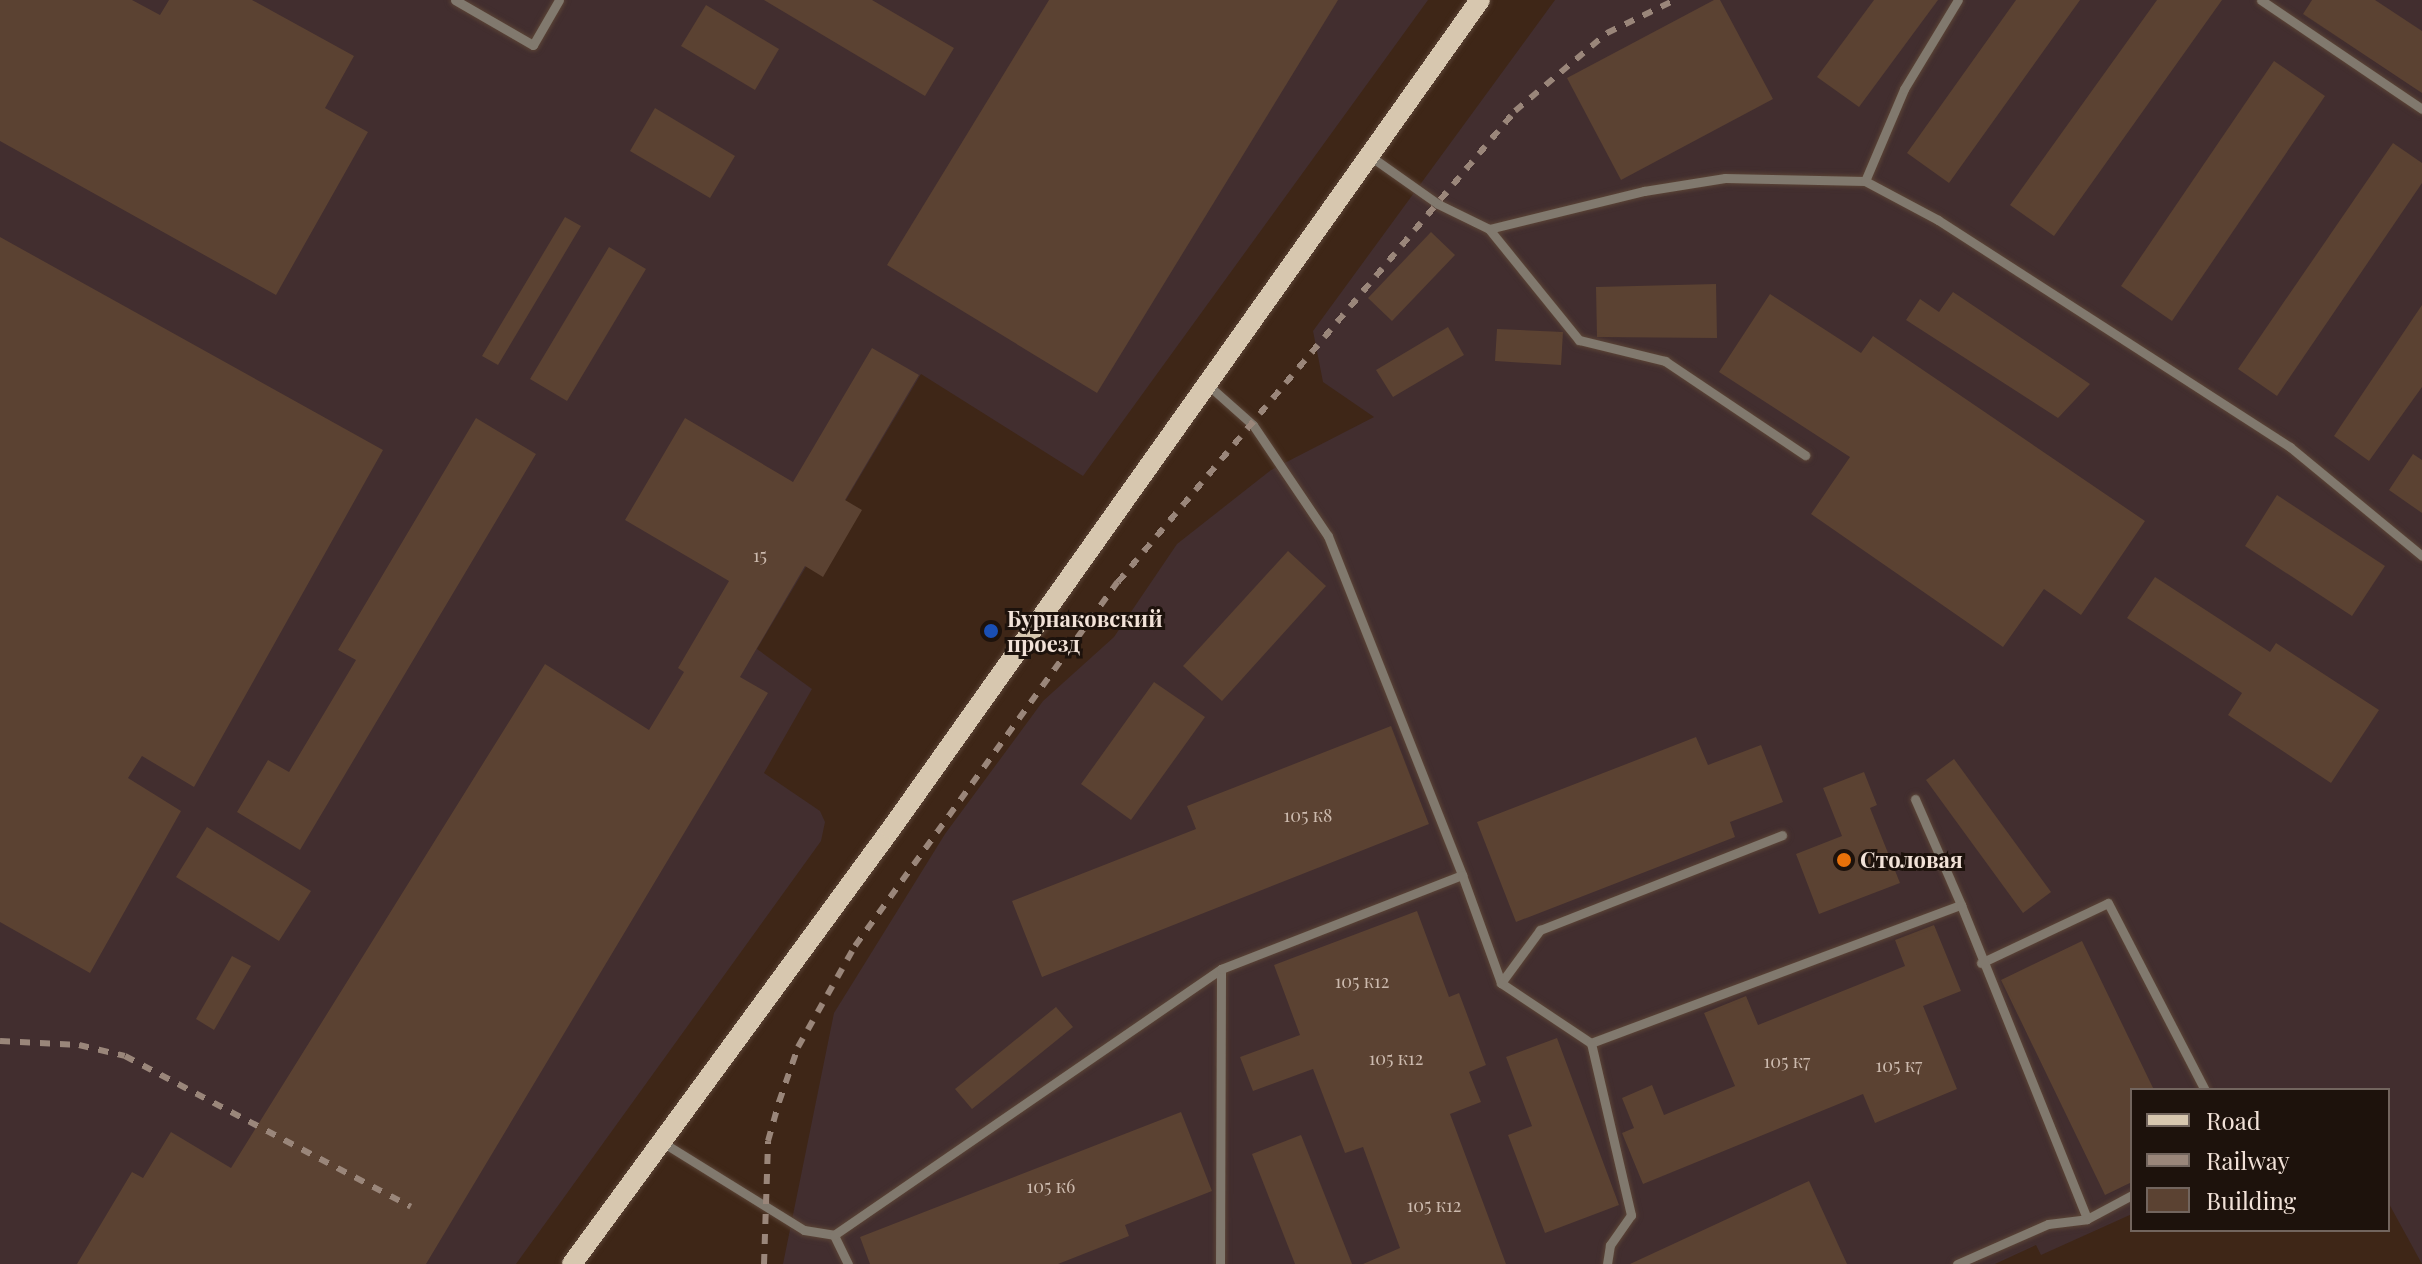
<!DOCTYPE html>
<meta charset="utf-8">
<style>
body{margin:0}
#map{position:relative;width:2422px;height:1264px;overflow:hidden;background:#3e2617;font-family:"Playfair Display",serif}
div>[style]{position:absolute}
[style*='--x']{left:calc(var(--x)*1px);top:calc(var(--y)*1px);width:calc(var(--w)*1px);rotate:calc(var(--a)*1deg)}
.industrial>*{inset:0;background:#422e2f}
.building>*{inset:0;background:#5b4232}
.roads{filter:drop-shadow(0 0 2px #5b4436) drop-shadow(0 0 2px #5b4436)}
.lane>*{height:9px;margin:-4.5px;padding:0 4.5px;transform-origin:4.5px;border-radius:4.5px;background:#81796e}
.primary>*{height:20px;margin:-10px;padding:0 10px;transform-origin:10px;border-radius:10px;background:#d7c7af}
.rail>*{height:6px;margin-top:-3px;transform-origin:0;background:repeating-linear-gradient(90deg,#9a867a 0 10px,transparent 0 20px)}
.dots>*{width:22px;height:22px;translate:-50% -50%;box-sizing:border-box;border:4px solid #1d120c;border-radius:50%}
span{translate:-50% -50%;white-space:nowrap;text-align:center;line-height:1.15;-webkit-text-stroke:6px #1d120c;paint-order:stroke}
.number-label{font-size:18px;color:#ccbaae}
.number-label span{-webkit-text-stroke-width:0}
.poi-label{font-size:22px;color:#f2e2d8;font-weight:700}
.left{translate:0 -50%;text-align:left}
.legend{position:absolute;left:2130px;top:1088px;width:260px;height:144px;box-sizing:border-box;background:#1d120c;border:2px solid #72655e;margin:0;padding:10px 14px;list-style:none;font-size:24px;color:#f2e2d8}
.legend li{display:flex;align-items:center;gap:16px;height:40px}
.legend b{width:40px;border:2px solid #72655e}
</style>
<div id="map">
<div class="industrial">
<i style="clip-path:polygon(0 0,1428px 0,1083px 476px,921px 374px,757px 649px,812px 689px,764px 773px,820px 811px,825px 822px,821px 841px,516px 1264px,0 1264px)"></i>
<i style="clip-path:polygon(1555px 0,2422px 0,2422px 1264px,2388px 1202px,2388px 1090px,2132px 1090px,2132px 1214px,2041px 1255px,2036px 1245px,1995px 1264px,783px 1264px,834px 1013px,945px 834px,1043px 701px,1114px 637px,1177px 544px,1271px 470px,1374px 417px,1323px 382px,1313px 331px)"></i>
</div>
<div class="building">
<i style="clip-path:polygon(0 0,132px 0,160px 15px,169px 0,252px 0,354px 56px,325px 108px,368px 132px,276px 295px,0 141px)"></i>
<i style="clip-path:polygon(764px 0,872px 0,954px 48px,925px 96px)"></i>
<i style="clip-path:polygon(1049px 0,1338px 0,1097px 393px,887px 265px)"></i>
<i style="clip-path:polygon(1714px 0,1720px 0,1773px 99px,1621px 180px,1567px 78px)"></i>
<i style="clip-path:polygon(1874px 0,1938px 0,1859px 107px,1817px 77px)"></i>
<i style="clip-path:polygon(2016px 0,2080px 0,1949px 183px,1907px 153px)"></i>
<i style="clip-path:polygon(2157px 0,2222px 0,2054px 236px,2010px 205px)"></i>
<i style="clip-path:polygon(2312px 0,2375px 0,2422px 31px,2422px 93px,2303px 14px)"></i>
<i style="clip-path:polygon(706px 5px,779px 49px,755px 90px,681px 46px)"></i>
<i style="clip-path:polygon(2274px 61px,2325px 96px,2172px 321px,2121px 286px)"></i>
<i style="clip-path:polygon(655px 108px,735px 156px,710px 198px,630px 151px)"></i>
<i style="clip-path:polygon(2393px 143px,2422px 163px,2422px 183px,2277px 396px,2238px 369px)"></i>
<i style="clip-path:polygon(565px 217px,581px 226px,498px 365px,482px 356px)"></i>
<i style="clip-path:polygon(1431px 232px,1455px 255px,1392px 321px,1368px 298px)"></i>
<i style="clip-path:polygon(0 237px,383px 450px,194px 787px,142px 756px,128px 778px,181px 811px,90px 973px,0 922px)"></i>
<i style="clip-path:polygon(609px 247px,646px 269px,567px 401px,530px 379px)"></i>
<i style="clip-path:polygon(1716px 284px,1717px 338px,1597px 337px,1596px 287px)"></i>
<i style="clip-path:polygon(1953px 292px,2090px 384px,2058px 418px,1906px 320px,1920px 299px,1939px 312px)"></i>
<i style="clip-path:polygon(1770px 294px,1861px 353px,1873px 336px,2145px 521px,2081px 615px,2044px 589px,2003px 647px,1811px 514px,1850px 457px,1719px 372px)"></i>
<i style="clip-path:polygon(2422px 305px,2422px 387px,2369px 461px,2334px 436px)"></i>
<i style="clip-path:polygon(1448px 327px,1464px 355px,1393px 397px,1376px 370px)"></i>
<i style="clip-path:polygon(1497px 329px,1563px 332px,1561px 365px,1495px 361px)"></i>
<i style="clip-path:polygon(872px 348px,919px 375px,845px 500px,862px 510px,823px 577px,805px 566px,740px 677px,768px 693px,426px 1264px,77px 1264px,132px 1172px,143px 1178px,171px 1132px,231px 1168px,545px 664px,649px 730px,684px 672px,678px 668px,729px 581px,625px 520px,685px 418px,793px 482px)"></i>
<i style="clip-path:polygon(476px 418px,536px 454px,300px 850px,237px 812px,268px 760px,289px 772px,356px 660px,338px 650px)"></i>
<i style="clip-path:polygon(2413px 454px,2422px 460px,2422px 513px,2389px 490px)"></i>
<i style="clip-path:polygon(2277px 495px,2385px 566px,2352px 616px,2245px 546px)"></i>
<i style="clip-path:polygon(1288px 551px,1326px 586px,1222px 701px,1183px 666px)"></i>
<i style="clip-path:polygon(2155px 577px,2270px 652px,2276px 643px,2379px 710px,2331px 783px,2228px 715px,2242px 693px,2127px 618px)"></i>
<i style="clip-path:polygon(1154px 682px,1205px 717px,1131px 820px,1081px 784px)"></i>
<i style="clip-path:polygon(1391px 726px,1429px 824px,1042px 977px,1012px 901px,1196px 829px,1187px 806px)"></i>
<i style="clip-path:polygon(1696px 737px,1708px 765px,1761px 745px,1783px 802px,1730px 822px,1735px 837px,1516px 922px,1477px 822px)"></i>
<i style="clip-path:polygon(1954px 759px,2051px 892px,2023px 913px,1926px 780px)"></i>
<i style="clip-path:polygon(1864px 772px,1877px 805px,1870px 808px,1900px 883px,1819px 914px,1796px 854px,1842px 836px,1823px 788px)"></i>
<i style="clip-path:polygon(207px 827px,311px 891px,279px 941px,176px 877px)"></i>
<i style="clip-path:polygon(1417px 911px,1449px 997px,1459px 993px,1486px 1065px,1469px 1072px,1481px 1102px,1450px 1114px,1506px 1264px,1363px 1264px,1400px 1248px,1363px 1147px,1345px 1153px,1313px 1069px,1253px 1091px,1240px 1057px,1300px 1035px,1274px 965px)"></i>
<i style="clip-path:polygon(1934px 925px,1961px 991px,1923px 1006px,1957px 1089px,1875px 1123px,1863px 1094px,1643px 1184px,1622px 1133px,1634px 1128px,1622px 1098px,1652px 1085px,1664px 1115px,1735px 1086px,1704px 1013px,1746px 996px,1758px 1025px,1905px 966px,1895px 940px)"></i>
<i style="clip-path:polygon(2082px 941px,2154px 1090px,2132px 1090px,2132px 1182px,2105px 1195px,2001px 980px)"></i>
<i style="clip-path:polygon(232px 956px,251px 966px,214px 1030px,196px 1019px)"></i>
<i style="clip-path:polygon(1056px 1007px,1073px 1027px,972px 1109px,955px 1089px)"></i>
<i style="clip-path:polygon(1557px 1038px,1619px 1205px,1545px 1233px,1508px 1135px,1532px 1126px,1506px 1057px)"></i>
<i style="clip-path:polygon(1181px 1112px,1212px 1191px,1125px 1225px,1129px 1236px,1058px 1264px,870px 1264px,860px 1237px)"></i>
<i style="clip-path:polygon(1301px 1135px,1352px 1264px,1295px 1264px,1252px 1154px)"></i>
<i style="clip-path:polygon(1809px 1181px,1847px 1264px,1630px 1264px)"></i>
</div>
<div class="roads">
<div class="lane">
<i style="--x:455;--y:0;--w:90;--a:30"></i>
<i style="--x:533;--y:45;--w:52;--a:-60"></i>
<i style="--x:2261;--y:0;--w:194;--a:34.1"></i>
<i style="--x:1370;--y:156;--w:83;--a:35.2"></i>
<i style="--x:1438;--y:204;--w:57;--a:26.1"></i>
<i style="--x:1489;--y:229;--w:160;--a:-13.8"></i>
<i style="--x:1644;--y:191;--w:82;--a:-9.1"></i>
<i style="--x:1725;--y:178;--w:140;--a:1.2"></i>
<i style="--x:1865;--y:181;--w:83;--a:28.1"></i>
<i style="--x:1938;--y:220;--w:419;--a:32.8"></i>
<i style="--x:2290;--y:447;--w:171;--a:39.5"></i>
<i style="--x:1865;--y:181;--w:100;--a:-67"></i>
<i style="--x:1904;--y:89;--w:104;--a:-58.8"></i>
<i style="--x:1489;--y:229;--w:143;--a:51"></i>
<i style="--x:1579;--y:340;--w:89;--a:13.7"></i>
<i style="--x:1665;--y:361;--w:169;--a:33.9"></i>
<i style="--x:1208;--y:385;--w:60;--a:41.6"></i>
<i style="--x:1253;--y:425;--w:134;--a:56"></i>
<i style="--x:1328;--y:536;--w:365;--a:68.4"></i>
<i style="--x:1915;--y:799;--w:116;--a:66.5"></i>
<i style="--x:1981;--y:963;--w:140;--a:-25.3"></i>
<i style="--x:2108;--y:903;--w:211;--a:62.6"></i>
<i style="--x:1501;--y:983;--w:66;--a:-53.7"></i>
<i style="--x:1540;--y:930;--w:260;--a:-21.4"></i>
<i style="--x:1591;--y:1043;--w:395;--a:-20.5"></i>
<i style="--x:1961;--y:905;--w:338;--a:68.1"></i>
<i style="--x:662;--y:1142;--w:167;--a:31.8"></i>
<i style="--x:804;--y:1230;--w:30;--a:9"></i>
<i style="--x:848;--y:1264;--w:32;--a:-116"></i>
<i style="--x:834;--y:1235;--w:470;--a:-34.5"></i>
<i style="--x:1220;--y:1264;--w:295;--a:-89.8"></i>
<i style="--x:1221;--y:969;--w:259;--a:-21.3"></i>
<i style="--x:1462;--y:875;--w:115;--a:70.1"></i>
<i style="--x:1501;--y:983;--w:108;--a:33.7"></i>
<i style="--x:1591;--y:1043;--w:177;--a:76.9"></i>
<i style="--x:1631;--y:1215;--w:37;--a:125"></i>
<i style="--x:1610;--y:1245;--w:19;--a:99"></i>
<i style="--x:1957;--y:1264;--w:99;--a:-23.7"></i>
<i style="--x:2048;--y:1224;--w:39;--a:-7"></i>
<i style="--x:2087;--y:1219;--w:51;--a:-28.1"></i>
</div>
<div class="primary">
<i style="--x:572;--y:1264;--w:539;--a:-53.75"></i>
<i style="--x:891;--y:829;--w:1017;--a:-54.61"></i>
</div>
</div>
<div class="rail">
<i style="--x:0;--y:1041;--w:79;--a:2.9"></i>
<i style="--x:79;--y:1045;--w:47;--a:13.4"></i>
<i style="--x:125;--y:1056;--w:323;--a:27.8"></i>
<i style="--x:764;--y:1264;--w:123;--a:-88.1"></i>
<i style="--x:768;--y:1141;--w:41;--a:-74.2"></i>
<i style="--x:779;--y:1102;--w:58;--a:-70.9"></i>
<i style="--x:798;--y:1047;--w:116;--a:-60.6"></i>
<i style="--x:855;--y:946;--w:449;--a:-54.2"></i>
<i style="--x:1118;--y:582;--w:616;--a:-49.87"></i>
<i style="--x:1515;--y:111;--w:121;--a:-40.3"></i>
<i style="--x:1607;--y:33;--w:76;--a:-25.9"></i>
</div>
<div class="dots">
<i style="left:991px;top:631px;background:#1a4fb4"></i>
<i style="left:1844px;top:860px;background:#e8710a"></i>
</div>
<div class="number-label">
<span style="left:760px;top:555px">15</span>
<span style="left:1308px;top:815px">105 к8</span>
<span style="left:1362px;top:981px">105 к12</span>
<span style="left:1396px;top:1058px">105 к12</span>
<span style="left:1787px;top:1061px">105 к7</span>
<span style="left:1899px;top:1065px">105 к7</span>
<span style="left:1051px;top:1186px">105 к6</span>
<span style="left:1434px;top:1205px">105 к12</span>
</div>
<div class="poi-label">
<span class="left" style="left:1007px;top:631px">Бурнаковский<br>проезд</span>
<span class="left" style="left:1860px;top:860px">Столовая</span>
</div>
<ul class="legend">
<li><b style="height:10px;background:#d7c7af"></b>Road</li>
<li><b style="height:10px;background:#9a867a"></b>Railway</li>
<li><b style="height:22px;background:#5b4232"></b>Building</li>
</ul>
</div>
